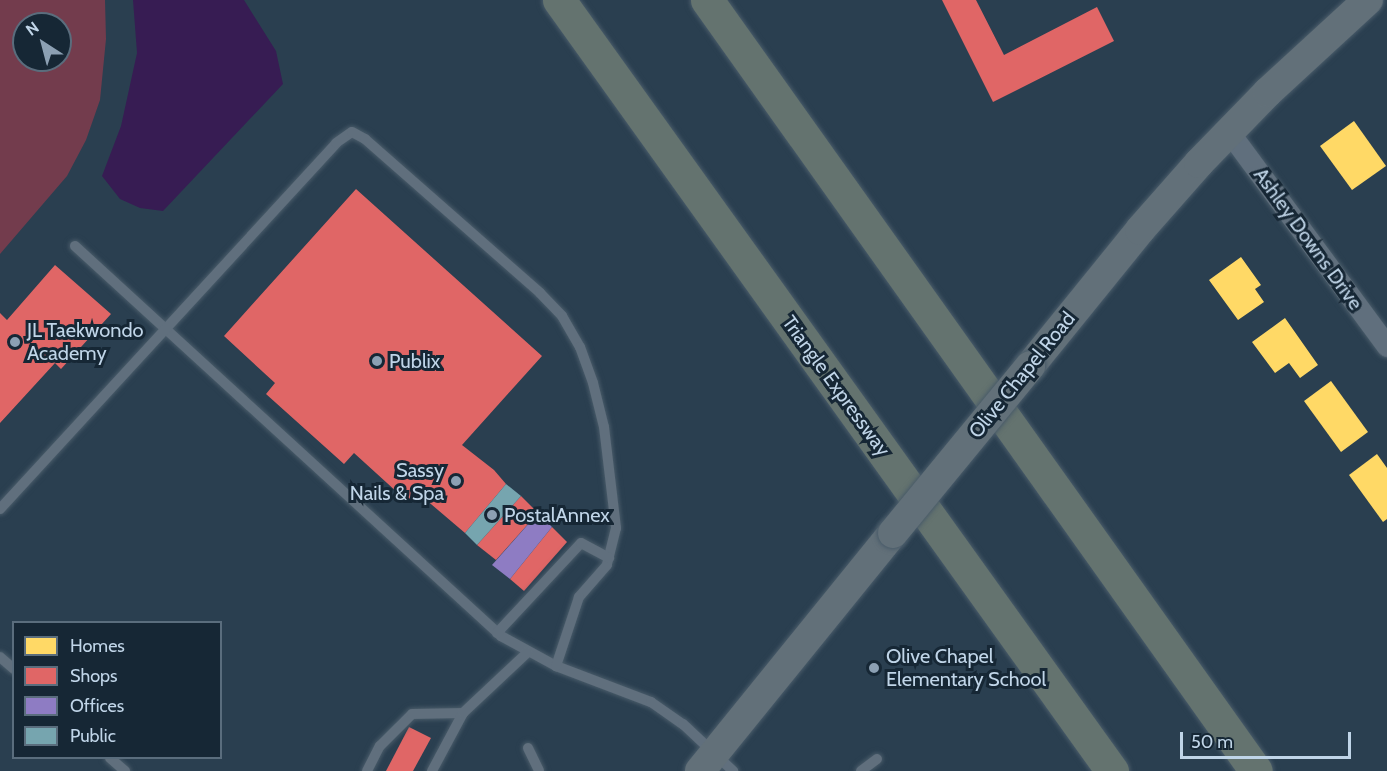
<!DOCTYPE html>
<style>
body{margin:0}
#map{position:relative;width:1387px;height:771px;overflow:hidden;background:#2a3f50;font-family:Cabin,sans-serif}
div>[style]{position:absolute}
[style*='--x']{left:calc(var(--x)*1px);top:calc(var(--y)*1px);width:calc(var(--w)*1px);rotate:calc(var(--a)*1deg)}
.green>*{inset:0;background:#733c4d}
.water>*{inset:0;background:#371c53}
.homes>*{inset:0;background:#ffd966}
.shops>*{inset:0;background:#e06666}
.offices>*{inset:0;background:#8e7cc3}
.public>*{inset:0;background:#76a5af}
.roads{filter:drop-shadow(0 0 2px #495b69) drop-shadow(0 0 2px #495b69)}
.service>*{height:10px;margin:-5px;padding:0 5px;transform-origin:5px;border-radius:5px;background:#606f7d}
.minor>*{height:21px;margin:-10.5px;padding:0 10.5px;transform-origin:10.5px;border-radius:10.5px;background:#606f7d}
.secondary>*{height:30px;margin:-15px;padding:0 15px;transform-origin:15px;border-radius:15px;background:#627079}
.motorway>*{height:33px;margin:-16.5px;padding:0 16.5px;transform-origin:16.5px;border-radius:16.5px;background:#64736f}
.bridges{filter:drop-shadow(0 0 2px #495b69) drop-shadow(0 0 2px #495b69)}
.secondary-bridge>*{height:30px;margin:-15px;padding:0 15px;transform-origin:15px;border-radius:15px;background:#627079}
.dots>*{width:16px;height:16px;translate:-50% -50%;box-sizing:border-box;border:3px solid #162735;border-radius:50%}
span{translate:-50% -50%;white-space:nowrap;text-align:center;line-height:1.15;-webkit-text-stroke:6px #162735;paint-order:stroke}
.street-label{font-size:20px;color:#c0d5e8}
.poi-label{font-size:20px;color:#c0d5e8}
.left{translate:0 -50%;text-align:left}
.right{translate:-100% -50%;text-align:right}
.legend{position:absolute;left:12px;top:621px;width:210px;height:138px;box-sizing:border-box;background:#162735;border:2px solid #5a6d7d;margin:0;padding:8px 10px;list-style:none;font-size:18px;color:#c0d5e8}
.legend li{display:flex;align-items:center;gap:12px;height:30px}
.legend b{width:30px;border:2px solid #5a6d7d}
.north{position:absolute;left:12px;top:12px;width:60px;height:60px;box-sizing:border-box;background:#162735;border:2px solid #5a6d7d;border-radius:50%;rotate:324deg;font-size:16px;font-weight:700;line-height:24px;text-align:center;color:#c0d5e8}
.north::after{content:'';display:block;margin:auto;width:21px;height:27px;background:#8ca0b3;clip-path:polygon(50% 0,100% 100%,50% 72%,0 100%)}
.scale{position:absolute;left:1180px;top:732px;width:171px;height:27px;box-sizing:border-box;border:3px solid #c0d5e8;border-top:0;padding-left:8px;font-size:18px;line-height:21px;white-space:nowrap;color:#c0d5e8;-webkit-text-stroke:4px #162735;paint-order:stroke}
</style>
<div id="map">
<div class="green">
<i style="clip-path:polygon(evenodd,0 0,105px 0,106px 39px,100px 100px,86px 140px,67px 176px,0 254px,0 0,24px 24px,60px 24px,60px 60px,24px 60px,24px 24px)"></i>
</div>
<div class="water">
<i style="clip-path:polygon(133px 0,244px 0,276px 51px,283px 84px,163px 211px,140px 208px,120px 199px,102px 176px,121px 126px,137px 53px)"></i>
</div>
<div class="homes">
<i style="clip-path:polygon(1354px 121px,1386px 166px,1352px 190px,1320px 146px)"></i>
<i style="clip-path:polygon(1241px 257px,1261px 285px,1255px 289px,1264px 302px,1238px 320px,1209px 280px)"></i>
<i style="clip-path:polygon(1285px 318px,1318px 365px,1300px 378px,1289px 363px,1275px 373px,1252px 342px)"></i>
<i style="clip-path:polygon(1331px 381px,1368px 432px,1341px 452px,1304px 401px)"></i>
<i style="clip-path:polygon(1377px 454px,1387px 468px,1387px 519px,1383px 522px,1349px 475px)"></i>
</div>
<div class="shops">
<i style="clip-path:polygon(942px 0,976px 0,1004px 55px,1097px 7px,1114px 41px,993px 102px)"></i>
<i style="clip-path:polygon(356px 189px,542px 356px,462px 445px,494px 470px,506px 484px,465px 533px,418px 493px,409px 503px,354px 453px,344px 464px,266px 394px,275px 383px,224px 336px)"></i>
<i style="clip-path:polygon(55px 265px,111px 314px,61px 369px,55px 363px,0 423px,0 313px,7px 320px)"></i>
<i style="clip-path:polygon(521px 496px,538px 513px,496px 560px,477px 545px)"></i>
<i style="clip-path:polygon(552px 527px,567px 542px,524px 591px,510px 579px)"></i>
<i style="clip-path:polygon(409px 727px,431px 738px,413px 771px,386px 771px)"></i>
</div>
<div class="offices">
<i style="clip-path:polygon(538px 513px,552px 527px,510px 579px,492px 565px)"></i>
</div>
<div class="public">
<i style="clip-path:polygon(506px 484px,521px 496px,477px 545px,465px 533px)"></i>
</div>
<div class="roads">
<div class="service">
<i style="--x:75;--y:246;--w:578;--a:42.47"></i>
<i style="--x:501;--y:636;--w:63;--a:28.6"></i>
<i style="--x:556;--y:666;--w:102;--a:20.8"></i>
<i style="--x:651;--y:702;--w:39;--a:35"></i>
<i style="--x:683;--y:724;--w:69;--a:43.2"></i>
<i style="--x:0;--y:509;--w:497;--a:-47.4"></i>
<i style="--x:336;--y:143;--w:19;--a:-35"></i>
<i style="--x:352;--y:132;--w:15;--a:28"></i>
<i style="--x:365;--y:139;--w:233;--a:41.3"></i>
<i style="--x:540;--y:293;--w:32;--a:46"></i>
<i style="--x:562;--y:316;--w:36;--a:60"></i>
<i style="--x:580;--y:347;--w:38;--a:70"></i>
<i style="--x:593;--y:383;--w:45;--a:76"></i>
<i style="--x:604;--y:427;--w:102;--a:83.2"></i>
<i style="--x:616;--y:528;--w:38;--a:104"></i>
<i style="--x:607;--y:565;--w:43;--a:131.2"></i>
<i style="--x:579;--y:597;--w:73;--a:108.4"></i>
<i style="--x:497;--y:633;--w:123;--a:-47"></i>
<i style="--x:581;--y:543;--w:32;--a:28"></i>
<i style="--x:0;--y:657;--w:18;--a:41"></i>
<i style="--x:528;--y:748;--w:25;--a:64"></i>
<i style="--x:110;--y:758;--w:20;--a:41"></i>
<i style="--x:367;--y:771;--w:28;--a:-63"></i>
<i style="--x:380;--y:746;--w:45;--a:-45"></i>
<i style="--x:412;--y:714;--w:51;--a:-1.1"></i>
<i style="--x:432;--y:771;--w:66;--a:-61.9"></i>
<i style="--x:463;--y:713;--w:89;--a:-43.2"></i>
<i style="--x:861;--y:771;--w:20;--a:-37"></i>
</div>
<div class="minor">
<i style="--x:1229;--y:132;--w:266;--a:53.6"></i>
</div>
<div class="secondary">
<i style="--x:1030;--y:366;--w:175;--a:-51"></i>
<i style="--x:1140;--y:230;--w:89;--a:-48.6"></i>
<i style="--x:1199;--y:163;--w:99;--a:-45.8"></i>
<i style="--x:1268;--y:92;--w:136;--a:-42.6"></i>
<i style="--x:700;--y:771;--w:306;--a:-51"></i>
</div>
<div class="motorway">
<i style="--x:559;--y:0;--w:949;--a:54.35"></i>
<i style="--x:707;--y:0;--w:946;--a:54.55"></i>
</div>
</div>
<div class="bridges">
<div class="secondary-bridge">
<i style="--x:893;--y:533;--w:216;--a:-50.6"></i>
</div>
</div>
<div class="dots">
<i style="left:15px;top:342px;background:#8ca0b3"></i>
<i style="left:377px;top:361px;background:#8ca0b3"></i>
<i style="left:456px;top:481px;background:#8ca0b3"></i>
<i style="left:492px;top:515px;background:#8ca0b3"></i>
<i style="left:874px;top:668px;background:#8ca0b3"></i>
</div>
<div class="street-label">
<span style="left:1308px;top:239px;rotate:54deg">Ashley Downs Drive</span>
<span style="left:1022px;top:375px;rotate:-51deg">Olive Chapel Road</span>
<span style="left:836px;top:386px;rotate:54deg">Triangle Expressway</span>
</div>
<div class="poi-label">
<span class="left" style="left:27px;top:342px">JL Taekwondo<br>Academy</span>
<span class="left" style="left:389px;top:361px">Publix</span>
<span class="right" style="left:444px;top:482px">Sassy<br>Nails &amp; Spa</span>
<span class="left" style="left:504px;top:515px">PostalAnnex</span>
<span class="left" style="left:886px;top:668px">Olive Chapel<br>Elementary School</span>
</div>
<ul class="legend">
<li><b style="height:16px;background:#ffd966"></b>Homes</li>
<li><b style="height:16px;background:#e06666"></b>Shops</li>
<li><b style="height:16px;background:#8e7cc3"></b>Offices</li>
<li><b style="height:16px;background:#76a5af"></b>Public</li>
</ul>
<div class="north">N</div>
<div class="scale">50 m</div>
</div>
